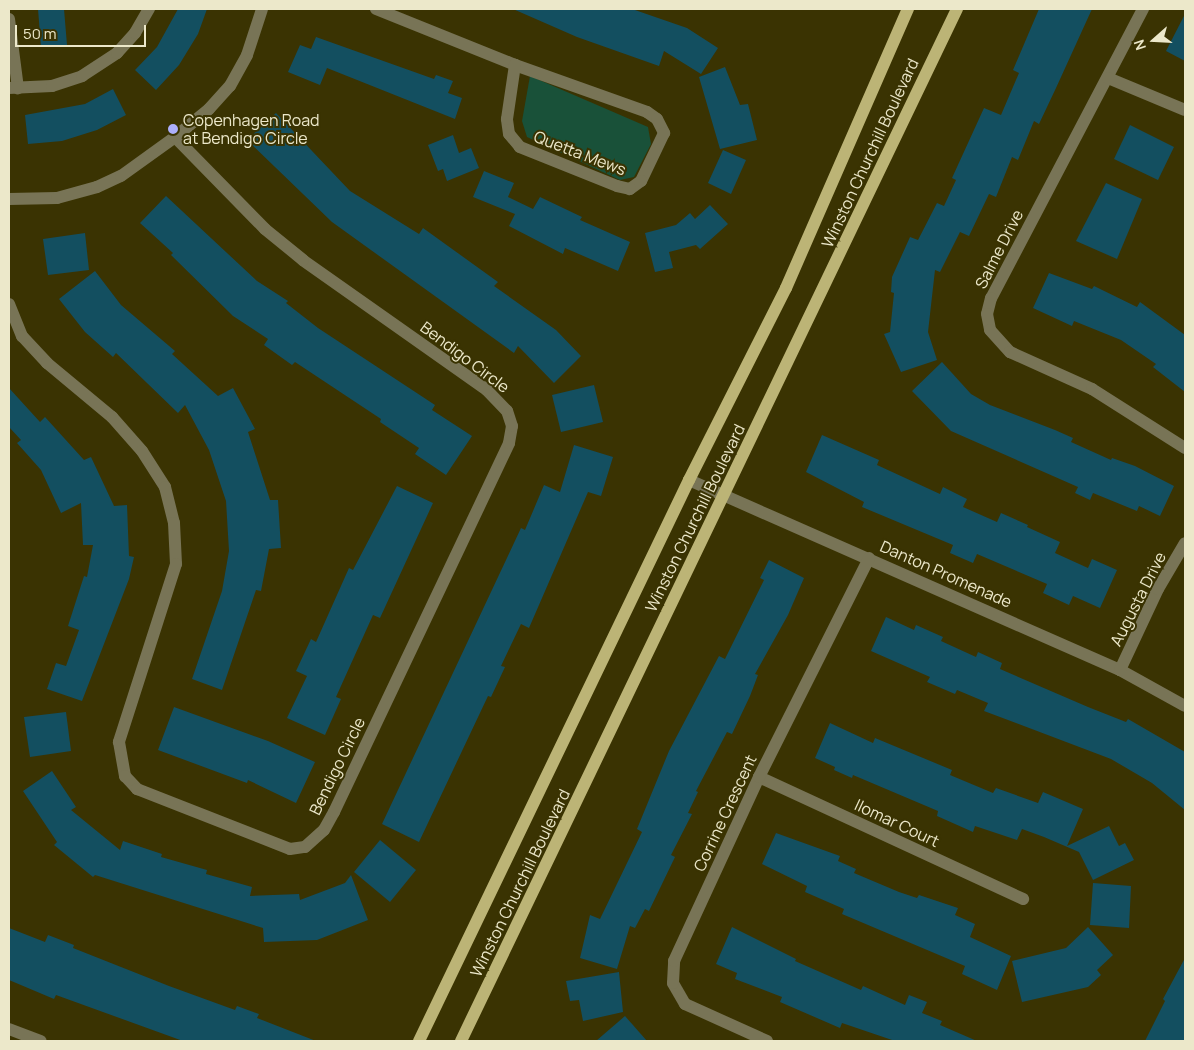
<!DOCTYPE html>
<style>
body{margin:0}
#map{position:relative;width:1194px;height:1050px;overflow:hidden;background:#3a3302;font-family:Manrope,sans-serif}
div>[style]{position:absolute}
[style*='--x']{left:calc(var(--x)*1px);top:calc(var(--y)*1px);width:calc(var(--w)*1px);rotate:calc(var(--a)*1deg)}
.green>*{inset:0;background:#195139}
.building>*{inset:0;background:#134f60}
.minor>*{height:12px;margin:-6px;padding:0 6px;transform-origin:6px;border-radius:6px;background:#787456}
.major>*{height:12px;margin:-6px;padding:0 6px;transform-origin:6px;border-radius:6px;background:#bcb476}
.dots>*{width:14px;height:14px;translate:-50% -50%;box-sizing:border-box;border:2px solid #3a3302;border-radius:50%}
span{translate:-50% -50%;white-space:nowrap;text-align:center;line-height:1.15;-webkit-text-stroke:4px #3a3302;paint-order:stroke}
.poi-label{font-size:16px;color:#ece8ca}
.left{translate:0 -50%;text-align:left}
.street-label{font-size:16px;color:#ece8ca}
.frame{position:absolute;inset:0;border:10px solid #ece8ca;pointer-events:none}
.north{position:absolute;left:1129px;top:15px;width:50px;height:50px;-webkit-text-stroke:4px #3a3302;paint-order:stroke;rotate:251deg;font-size:14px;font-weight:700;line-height:20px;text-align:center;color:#ece8ca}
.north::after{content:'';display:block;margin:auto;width:18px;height:22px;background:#ece8ca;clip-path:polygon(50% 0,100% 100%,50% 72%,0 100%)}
.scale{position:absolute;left:15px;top:25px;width:131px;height:22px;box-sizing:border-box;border:2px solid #ece8ca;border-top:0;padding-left:6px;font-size:15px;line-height:18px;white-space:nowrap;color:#ece8ca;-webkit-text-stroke:4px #3a3302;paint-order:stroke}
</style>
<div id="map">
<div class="green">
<i style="clip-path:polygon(530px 76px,648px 127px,651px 144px,634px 177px,620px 180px,527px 137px,522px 121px)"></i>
</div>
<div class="building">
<i style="clip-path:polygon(38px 9px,64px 9px,67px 45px,41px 47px)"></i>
<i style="clip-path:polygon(178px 9px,207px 9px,198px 34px,179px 65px,156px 90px,135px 70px,157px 47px)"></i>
<i style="clip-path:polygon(513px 9px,632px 9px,687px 28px,718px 48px,701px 74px,664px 51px,659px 66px,577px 37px)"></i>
<i style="clip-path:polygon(1039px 9px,1092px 9px,1056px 88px,1039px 124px,1034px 121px,1018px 160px,1012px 157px,996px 197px,989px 194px,969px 236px,960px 232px,940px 272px,935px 270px,928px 332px,937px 360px,901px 372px,884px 334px,890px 332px,894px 293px,891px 292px,892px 277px,910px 237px,918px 240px,937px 203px,944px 206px,956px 180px,952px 178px,984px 108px,1001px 115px,1019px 73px,1013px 70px)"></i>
<i style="clip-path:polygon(1185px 14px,1185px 61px,1166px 51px)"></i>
<i style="clip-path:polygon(316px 37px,434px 79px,436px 75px,453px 81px,448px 93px,462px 98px,455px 119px,327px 68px,320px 85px,288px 72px,300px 45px,311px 49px)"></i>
<i style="clip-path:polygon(725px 67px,740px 105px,748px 104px,757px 140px,720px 149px,699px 77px)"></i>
<i style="clip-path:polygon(113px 89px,126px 115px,97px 130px,62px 141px,28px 144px,25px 115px,85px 104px)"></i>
<i style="clip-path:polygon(276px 113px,350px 191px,419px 234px,423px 228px,498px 282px,494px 286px,556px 330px,581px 356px,554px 383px,518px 346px,514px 353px,332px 222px,247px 140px)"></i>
<i style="clip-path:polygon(1130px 125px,1174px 147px,1158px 180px,1114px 159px)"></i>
<i style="clip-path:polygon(453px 135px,459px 153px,471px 148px,479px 168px,447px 181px,443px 169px,438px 171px,428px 145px)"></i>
<i style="clip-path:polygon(723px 150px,746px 160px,731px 194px,708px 183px)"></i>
<i style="clip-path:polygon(484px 171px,514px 183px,508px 197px,533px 209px,540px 197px,582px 217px,580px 220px,630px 242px,618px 271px,565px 248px,563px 254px,509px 226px,515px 214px,473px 197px)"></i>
<i style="clip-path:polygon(1106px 183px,1142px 199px,1117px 259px,1076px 241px)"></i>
<i style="clip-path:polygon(166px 196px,257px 281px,288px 301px,286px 303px,318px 328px,435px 405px,432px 410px,472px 436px,446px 475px,415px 454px,419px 448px,380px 422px,381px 419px,295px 362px,292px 365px,264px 345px,268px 339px,233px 316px,171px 255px,173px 253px,140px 223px)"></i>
<i style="clip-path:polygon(710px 205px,728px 224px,700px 249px,696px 245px,669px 252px,673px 268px,655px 272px,645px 233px,676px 225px,690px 213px,695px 219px)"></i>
<i style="clip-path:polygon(85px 233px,89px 270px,48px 275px,43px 239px)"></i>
<i style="clip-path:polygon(95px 271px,121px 305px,175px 351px,172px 354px,218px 396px,233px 388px,255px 429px,248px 432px,270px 500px,278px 500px,281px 548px,269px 549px,261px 591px,256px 590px,222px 690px,192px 679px,222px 591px,229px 551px,226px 501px,209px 450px,185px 405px,178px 413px,116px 353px,113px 357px,85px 332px,59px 299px)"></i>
<i style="clip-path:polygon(1049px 273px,1092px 289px,1094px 286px,1137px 307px,1140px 302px,1185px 335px,1185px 392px,1153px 367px,1156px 364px,1121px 340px,1074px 321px,1072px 326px,1033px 308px)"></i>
<i style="clip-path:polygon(942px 362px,971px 394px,990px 405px,1055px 430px,1073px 438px,1071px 442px,1111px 460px,1112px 458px,1135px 466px,1174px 486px,1160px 516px,1139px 506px,1137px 511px,1093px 493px,1090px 500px,1075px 493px,1078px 487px,951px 431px,912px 391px)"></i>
<i style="clip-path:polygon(594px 385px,603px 422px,561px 432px,552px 395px)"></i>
<i style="clip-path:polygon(9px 388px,40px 422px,45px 417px,84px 460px,91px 457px,114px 506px,127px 505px,129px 556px,134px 557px,129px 579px,82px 701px,47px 689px,56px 663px,66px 666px,79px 630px,68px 626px,84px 576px,87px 577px,93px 545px,83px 545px,81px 503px,61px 513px,41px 470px,17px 443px,21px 440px,9px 427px)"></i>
<i style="clip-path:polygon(822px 435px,879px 460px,877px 465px,940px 494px,943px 487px,967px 499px,963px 507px,997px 522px,1001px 513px,1028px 525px,1027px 527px,1060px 542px,1055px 553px,1088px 568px,1092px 559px,1117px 570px,1100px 608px,1073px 596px,1069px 605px,1043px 593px,1047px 584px,977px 554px,973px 563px,950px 553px,953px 545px,862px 507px,864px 502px,806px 472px)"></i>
<i style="clip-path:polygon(574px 445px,613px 457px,601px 496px,588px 492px,529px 628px,521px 624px,501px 666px,505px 667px,491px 697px,488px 696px,419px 842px,382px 824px,521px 528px,525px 530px,544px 485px,560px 492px)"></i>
<i style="clip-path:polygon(397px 486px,433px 503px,380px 618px,373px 615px,336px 697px,341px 699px,325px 735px,287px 718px,307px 676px,296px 671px,311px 639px,316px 642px,349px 568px,353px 570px)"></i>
<i style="clip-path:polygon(769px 560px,804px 578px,788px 615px,755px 674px,758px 675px,750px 696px,732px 734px,727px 732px,696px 791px,698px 792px,688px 813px,692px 814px,671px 855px,675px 857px,649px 911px,645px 909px,635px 928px,630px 926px,617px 969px,580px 958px,590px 915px,600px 919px,642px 832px,637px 829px,669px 751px,719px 656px,725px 659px,764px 580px,760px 578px)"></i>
<i style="clip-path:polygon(886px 617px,914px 630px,916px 625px,943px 637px,941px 641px,976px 657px,978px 652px,1002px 663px,1000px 669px,1088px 707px,1126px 722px,1128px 719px,1185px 752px,1185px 810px,1152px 783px,1111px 759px,984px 711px,988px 703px,957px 690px,955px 694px,927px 682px,930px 677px,871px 651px)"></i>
<i style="clip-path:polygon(174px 707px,268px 741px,315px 762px,296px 803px,248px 780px,247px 783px,158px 750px)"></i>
<i style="clip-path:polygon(66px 712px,71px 751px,30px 757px,24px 717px)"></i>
<i style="clip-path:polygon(830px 723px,873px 743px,875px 738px,952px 770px,950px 775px,993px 793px,996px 788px,1038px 803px,1043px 792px,1083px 809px,1067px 846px,1109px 826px,1119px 846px,1125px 843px,1134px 860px,1093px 880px,1079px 852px,1044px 837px,1022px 829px,1017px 840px,975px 826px,973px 832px,937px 816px,938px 811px,853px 775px,852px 778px,834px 770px,835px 767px,815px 758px)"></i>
<i style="clip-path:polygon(52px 771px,76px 807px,71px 810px,120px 850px,123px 841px,162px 854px,161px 857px,207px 870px,206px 874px,252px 887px,250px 896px,299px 894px,300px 900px,345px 883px,351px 875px,368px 920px,317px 940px,264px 942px,263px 928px,95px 875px,93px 877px,54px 845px,57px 842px,23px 791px)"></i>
<i style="clip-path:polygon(776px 833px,840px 856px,838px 861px,856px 869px,854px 873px,899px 892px,917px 898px,919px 895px,958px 908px,955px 915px,975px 924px,970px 937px,1011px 956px,997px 990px,962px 974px,965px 966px,842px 914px,844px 909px,805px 892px,807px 886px,762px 864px)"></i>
<i style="clip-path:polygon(380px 840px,416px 870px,390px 902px,354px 872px)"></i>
<i style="clip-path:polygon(1093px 883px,1131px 886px,1129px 928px,1090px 925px)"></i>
<i style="clip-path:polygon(732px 927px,796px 959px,795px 961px,861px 990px,863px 986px,905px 1005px,909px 995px,927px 1002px,922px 1013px,942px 1021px,940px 1025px,977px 1041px,895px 1041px,842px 1023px,840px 1028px,780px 1002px,782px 997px,735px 979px,737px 973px,716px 964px)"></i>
<i style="clip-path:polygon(1088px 927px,1113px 955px,1097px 970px,1101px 975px,1088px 987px,1022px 1002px,1012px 961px,1066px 948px)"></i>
<i style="clip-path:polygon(9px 928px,45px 942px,48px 935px,74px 945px,73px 948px,169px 986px,235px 1010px,237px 1006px,259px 1014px,257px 1018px,316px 1041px,183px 1041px,56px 995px,54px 999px,9px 980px)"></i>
<i style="clip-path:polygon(1185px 958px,1185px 1041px,1145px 1041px,1165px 1001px,1163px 999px)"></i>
<i style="clip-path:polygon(619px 972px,623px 1012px,583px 1021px,579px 1000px,570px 1001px,566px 981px)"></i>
<i style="clip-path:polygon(625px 1016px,647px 1041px,596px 1041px)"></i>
</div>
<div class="minor">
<i style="--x:376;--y:9;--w:150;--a:21.9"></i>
<i style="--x:515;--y:65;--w:140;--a:19.6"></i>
<i style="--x:647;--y:112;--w:12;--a:35"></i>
<i style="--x:657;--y:119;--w:16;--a:63"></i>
<i style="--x:664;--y:133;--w:53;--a:115.6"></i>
<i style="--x:641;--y:181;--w:14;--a:144"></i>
<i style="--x:630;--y:189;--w:13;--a:-167"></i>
<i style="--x:617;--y:186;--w:105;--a:-158.1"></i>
<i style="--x:520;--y:147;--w:17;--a:-130"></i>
<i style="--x:509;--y:134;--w:15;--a:-98"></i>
<i style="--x:507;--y:119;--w:55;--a:-81.6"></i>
<i style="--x:1143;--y:9;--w:327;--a:117.7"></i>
<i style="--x:991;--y:298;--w:16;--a:104"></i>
<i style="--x:987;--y:314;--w:16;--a:79"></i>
<i style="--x:990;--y:330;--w:30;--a:48"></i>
<i style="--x:1010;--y:352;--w:90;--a:24.3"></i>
<i style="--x:1092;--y:389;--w:110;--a:32.4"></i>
<i style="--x:9;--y:19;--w:70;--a:82.6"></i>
<i style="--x:1108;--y:78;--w:83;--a:22.6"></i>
<i style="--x:9;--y:88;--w:43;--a:-2.7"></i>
<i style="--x:52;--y:86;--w:32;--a:-18"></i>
<i style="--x:82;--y:76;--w:42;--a:-33.3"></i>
<i style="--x:117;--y:53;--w:27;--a:-48"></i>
<i style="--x:135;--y:33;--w:28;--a:-60"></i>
<i style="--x:9;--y:199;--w:48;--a:-1.2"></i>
<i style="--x:57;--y:198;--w:41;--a:-15.4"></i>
<i style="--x:97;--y:187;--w:26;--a:-25"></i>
<i style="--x:121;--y:176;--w:67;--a:-35.8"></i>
<i style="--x:175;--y:137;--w:44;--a:-39.5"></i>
<i style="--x:209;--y:109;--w:31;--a:-48"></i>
<i style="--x:230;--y:86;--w:35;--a:-61"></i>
<i style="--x:247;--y:55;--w:48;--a:-71.9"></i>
<i style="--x:9;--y:304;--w:35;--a:68"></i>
<i style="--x:22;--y:336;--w:37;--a:47"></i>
<i style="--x:47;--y:363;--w:85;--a:39.7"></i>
<i style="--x:112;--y:417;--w:45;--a:48.6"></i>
<i style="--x:142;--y:451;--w:43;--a:57.4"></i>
<i style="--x:165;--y:487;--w:37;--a:76"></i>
<i style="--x:174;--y:523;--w:41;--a:87.2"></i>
<i style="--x:176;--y:564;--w:187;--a:107.8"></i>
<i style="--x:119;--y:742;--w:35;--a:80"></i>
<i style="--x:125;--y:776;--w:18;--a:47"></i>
<i style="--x:137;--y:789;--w:164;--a:21.4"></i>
<i style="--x:290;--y:849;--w:15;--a:-8"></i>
<i style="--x:305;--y:847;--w:25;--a:-42"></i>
<i style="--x:324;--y:830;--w:21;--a:-61"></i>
<i style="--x:334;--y:812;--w:408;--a:-64.6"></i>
<i style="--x:509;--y:443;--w:17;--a:-80"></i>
<i style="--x:512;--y:426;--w:16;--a:-108"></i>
<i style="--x:507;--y:411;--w:29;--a:-134"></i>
<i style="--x:487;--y:390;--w:225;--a:-144.8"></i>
<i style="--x:303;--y:260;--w:49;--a:-140.8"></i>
<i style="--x:265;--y:229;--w:129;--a:-134.4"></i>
<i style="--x:689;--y:480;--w:471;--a:23.8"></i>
<i style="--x:1120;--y:670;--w:74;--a:29"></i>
<i style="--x:1120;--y:670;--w:89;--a:-64.9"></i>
<i style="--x:1158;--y:589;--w:53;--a:-59.6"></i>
<i style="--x:759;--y:777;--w:291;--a:24.8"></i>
<i style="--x:9;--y:1029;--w:34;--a:21"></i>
<i style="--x:767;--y:1041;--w:90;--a:-155.7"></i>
<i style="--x:685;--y:1004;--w:24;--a:-120"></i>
<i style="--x:673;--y:983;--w:22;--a:-87"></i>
<i style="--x:674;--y:961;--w:203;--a:-65.2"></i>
<i style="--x:759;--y:777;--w:245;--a:-63.3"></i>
</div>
<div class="major">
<i style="--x:419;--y:1041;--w:623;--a:-64.3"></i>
<i style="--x:689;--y:480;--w:215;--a:-63.2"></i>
<i style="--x:786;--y:288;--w:305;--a:-66.4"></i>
<i style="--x:461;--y:1041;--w:1145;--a:-64.33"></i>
</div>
<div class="dots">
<i style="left:173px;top:129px;background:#acaffb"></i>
</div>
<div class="poi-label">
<span class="left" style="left:183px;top:129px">Copenhagen Road<br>at Bendigo Circle</span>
</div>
<div class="street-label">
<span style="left:580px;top:153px;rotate:21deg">Quetta Mews</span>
<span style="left:870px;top:153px;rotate:-65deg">Winston Churchill Boulevard</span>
<span style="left:999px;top:249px;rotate:-63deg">Salme Drive</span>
<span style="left:465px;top:357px;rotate:37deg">Bendigo Circle</span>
<span style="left:695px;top:518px;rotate:-64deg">Winston Churchill Boulevard</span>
<span style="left:946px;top:574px;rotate:24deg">Danton Promenade</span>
<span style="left:1138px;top:599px;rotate:-63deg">Augusta Drive</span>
<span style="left:337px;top:766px;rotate:-64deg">Bendigo Circle</span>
<span style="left:725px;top:813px;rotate:-65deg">Corrine Crescent</span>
<span style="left:897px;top:823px;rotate:25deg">Ilomar Court</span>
<span style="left:520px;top:883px;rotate:-64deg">Winston Churchill Boulevard</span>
</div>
<div class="frame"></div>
<div class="north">N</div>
<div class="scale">50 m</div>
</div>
